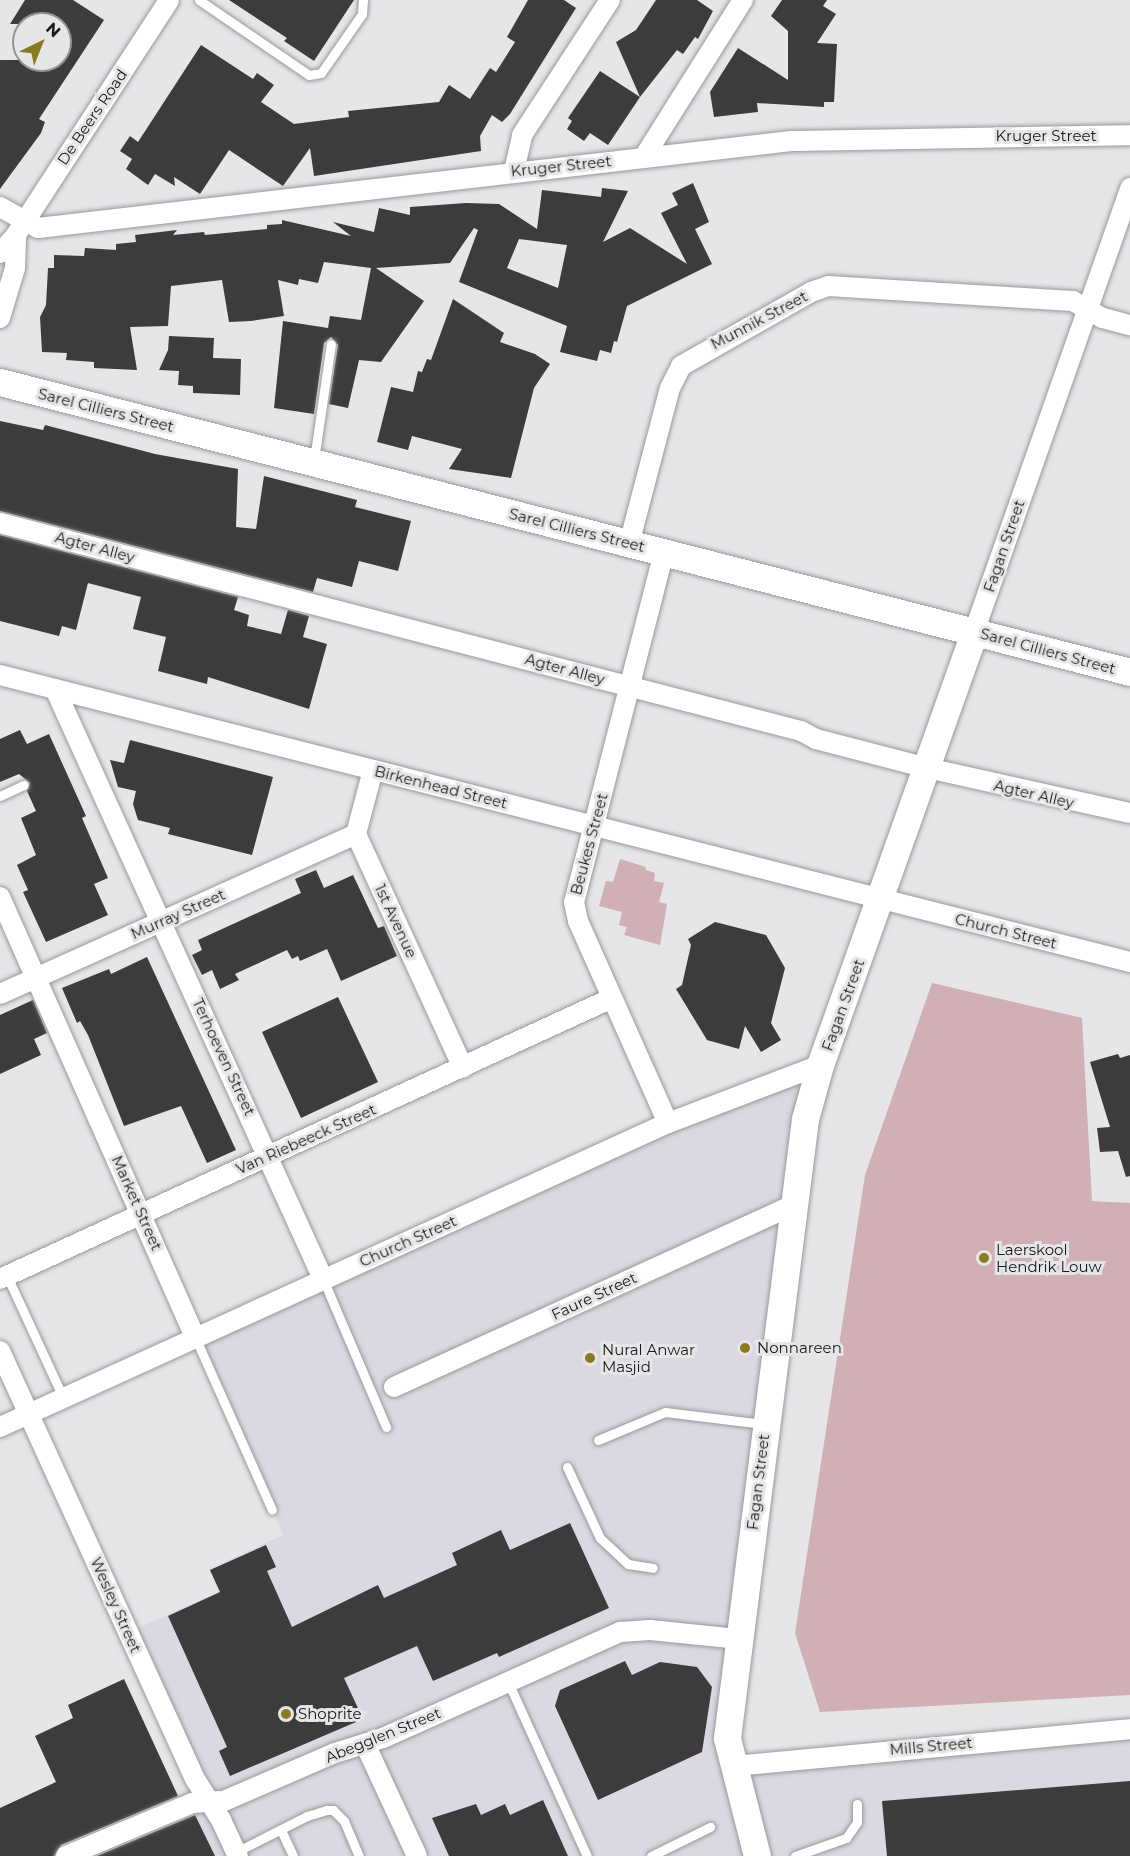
<!DOCTYPE html>
<style>
body{margin:0}
#map{position:relative;width:1130px;height:1856px;overflow:hidden;background:#e6e5e8;font-family:Montserrat,sans-serif}
div>[style]{position:absolute}
[style*='--x']{left:calc(var(--x)*1px);top:calc(var(--y)*1px);width:calc(var(--w)*1px);rotate:calc(var(--a)*1deg)}
.built>*{inset:0;background:#dcd8e2}
.green>*{inset:0;background:#d0afb5}
.building>*{inset:0;background:#3e3b3d}
.roads{filter:drop-shadow(0 0 2px #99989b) drop-shadow(0 0 2px #99989b)}
.lane>*{height:9px;margin:-4.5px;padding:0 4.5px;transform-origin:4.5px;border-radius:4.5px;background:#fff}
.street>*{height:20px;margin:-10px;padding:0 10px;transform-origin:10px;border-radius:10px;background:#fff}
.secondary>*{height:27px;margin:-13.5px;padding:0 13.5px;transform-origin:13.5px;border-radius:13.5px;background:#fff}
.dots>*{width:16px;height:16px;translate:-50% -50%;box-sizing:border-box;border:3px solid #e6e5e8;border-radius:50%}
span{translate:-50% -50%;white-space:nowrap;text-align:center;line-height:1.15;-webkit-text-stroke:6px #e6e5e8;paint-order:stroke}
.street-label{font-size:15px;color:#19191a}
.poi-label{font-size:15px;color:#19191a}
.left{translate:0 -50%;text-align:left}
.north{position:absolute;left:12px;top:12px;width:60px;height:60px;box-sizing:border-box;background:#e6e5e8;border:2px solid #949396;border-radius:50%;rotate:43deg;font-size:16px;font-weight:700;line-height:24px;text-align:center;color:#19191a}
.north::after{content:'';display:block;margin:auto;width:21px;height:27px;background:#887b20;clip-path:polygon(50% 0,100% 100%,50% 72%,0 100%)}
</style>
<div id="map">
<div class="built">
<i style="clip-path:polygon(820px 1066px,732px 1765px,1130px 1731px,1130px 1856px,64px 1856px,206px 1797px,129px 1632px,219px 1592px,209px 1569px,283px 1535px,195px 1338px)"></i>
</div>
<div class="green">
<i style="clip-path:polygon(620px 859px,646px 867px,646px 870px,655px 873px,654px 881px,664px 883px,659px 902px,667px 904px,660px 945px,624px 935px,627px 927px,619px 925px,622px 912px,599px 906px,606px 881px,613px 882px)"></i>
<i style="clip-path:polygon(932px 983px,1082px 1018px,1092px 1201px,1130px 1203px,1130px 1695px,820px 1712px,795px 1633px,865px 1175px)"></i>
</div>
<div class="building">
<i style="clip-path:polygon(25px 0,73px 0,104px 20px,39px 119px,45px 122px,41px 133px,0 189px,0 60px,60px 60px,60px 24px,10px 24px)"></i>
<i style="clip-path:polygon(229px 0,354px 0,314px 61px,284px 41px,287px 38px)"></i>
<i style="clip-path:polygon(528px 0,564px 0,576px 8px,510px 114px,502px 122px,492px 115px,480px 136px,481px 151px,314px 176px,310px 148px,283px 186px,229px 150px,200px 194px,174px 177px,175px 186px,155px 174px,148px 185px,126px 169px,132px 159px,120px 151px,130px 136px,138px 142px,201px 45px,253px 79px,257px 73px,274px 85px,261px 102px,294px 124px,349px 117px,348px 111px,439px 102px,449px 85px,470px 99px,490px 68px,496px 72px,515px 42px,507px 37px)"></i>
<i style="clip-path:polygon(656px 0,697px 0,713px 11px,698px 39px,695px 37px,683px 54px,677px 50px,640px 97px,616px 42px,636px 30px)"></i>
<i style="clip-path:polygon(782px 0,827px 0,823px 6px,836px 14px,817px 43px,837px 44px,834px 102px,824px 102px,824px 107px,757px 103px,758px 112px,714px 117px,710px 92px,738px 48px,788px 80px,788px 31px,771px 16px)"></i>
<i style="clip-path:polygon(600px 71px,640px 97px,608px 145px,590px 133px,584px 141px,567px 129px,572px 121px,568px 118px)"></i>
<i style="clip-path:polygon(evenodd,693px 183px,709px 222px,695px 229px,712px 264px,627px 306px,617px 342px,614px 341px,611px 353px,600px 350px,597px 361px,560px 352px,567px 326px,459px 282px,478px 230px,474px 228px,450px 263px,376px 268px,424px 301px,381px 362px,359px 360px,348px 408px,329px 404px,338px 345px,331px 337px,324px 343px,314px 414px,274px 408px,283px 321px,328px 328px,330px 316px,361px 320px,371px 268px,324px 262px,318px 283px,299px 279px,298px 285px,278px 280px,284px 316px,251px 321px,229px 322px,222px 280px,171px 286px,168px 326px,130px 327px,137px 370px,94px 368px,94px 362px,66px 360px,67px 353px,42px 352px,40px 317px,46px 305px,48px 268px,54px 268px,54px 255px,84px 256px,85px 248px,116px 250px,116px 244px,136px 242px,135px 235px,177px 230px,173px 235px,204px 232px,205px 235px,267px 229px,267px 225px,282px 224px,282px 220px,351px 236px,333px 222px,374px 232px,379px 208px,410px 215px,410px 207px,466px 203px,499px 204px,537px 229px,542px 190px,601px 197px,602px 188px,628px 191px,603px 242px,630px 228px,687px 264px,661px 213px,678px 205px,672px 193px,693px 183px,519px 239px,567px 245px,558px 288px,507px 268px,519px 239px)"></i>
<i style="clip-path:polygon(453px 299px,504px 333px,500px 342px,535px 354px,550px 364px,534px 388px,511px 478px,449px 469px,462px 449px,412px 436px,408px 450px,377px 442px,391px 387px,413px 392px,418px 371px,422px 372px,427px 359px,431px 360px)"></i>
<i style="clip-path:polygon(169px 336px,214px 338px,213px 358px,241px 359px,240px 395px,193px 393px,193px 386px,178px 385px,179px 371px,159px 370px,168px 350px)"></i>
<i style="clip-path:polygon(0 421px,43px 430px,45px 425px,155px 454px,238px 469px,236px 527px,256px 529px,264px 476px,357px 500px,355px 507px,411px 521px,398px 571px,359px 561px,352px 587px,317px 578px,313px 592px,0 511px)"></i>
<i style="clip-path:polygon(0 535px,238px 597px,234px 610px,249px 615px,247px 626px,281px 634px,288px 610px,309px 616px,303px 637px,327px 644px,309px 709px,208px 677px,207px 684px,158px 671px,166px 637px,133px 629px,141px 597px,88px 583px,76px 630px,62px 626px,59px 636px,0 621px)"></i>
<i style="clip-path:polygon(20px 730px,27px 744px,49px 734px,86px 816px,82px 818px,108px 878px,94px 884px,108px 915px,46px 942px,23px 892px,28px 890px,17px 865px,36px 855px,21px 818px,36px 811px,27px 791px,30px 783px,19px 774px,0 782px,0 739px)"></i>
<i style="clip-path:polygon(130px 740px,273px 777px,252px 855px,168px 834px,170px 828px,138px 820px,133px 804px,136px 791px,118px 787px,110px 760px,124px 763px)"></i>
<i style="clip-path:polygon(316px 870px,324px 888px,353px 875px,378px 928px,384px 926px,397px 956px,341px 981px,327px 949px,300px 961px,298px 956px,292px 959px,287px 950px,235px 974px,239px 980px,220px 989px,212px 970px,202px 975px,192px 955px,202px 950px,198px 940px,301px 893px,295px 879px)"></i>
<i style="clip-path:polygon(715px 922px,766px 935px,785px 968px,771px 1023px,781px 1040px,761px 1052px,745px 1026px,739px 1049px,707px 1040px,676px 989px,682px 985px,691px 945px,688px 939px)"></i>
<i style="clip-path:polygon(147px 957px,236px 1150px,207px 1163px,181px 1106px,124px 1126px,88px 1035px,80px 1021px,77px 1023px,62px 988px,109px 969px,111px 974px)"></i>
<i style="clip-path:polygon(338px 997px,378px 1082px,301px 1118px,262px 1032px)"></i>
<i style="clip-path:polygon(33px 1000px,47px 1033px,34px 1039px,41px 1055px,0 1074px,0 1015px)"></i>
<i style="clip-path:polygon(1118px 1054px,1120px 1058px,1130px 1055px,1130px 1176px,1126px 1177px,1118px 1151px,1100px 1152px,1097px 1128px,1110px 1127px,1090px 1062px)"></i>
<i style="clip-path:polygon(570px 1523px,609px 1608px,499px 1657px,497px 1653px,433px 1681px,417px 1646px,344px 1678px,363px 1719px,230px 1776px,219px 1751px,227px 1747px,168px 1616px,220px 1592px,210px 1570px,266px 1545px,276px 1567px,267px 1571px,292px 1627px,378px 1585px,384px 1598px,457px 1565px,452px 1553px,501px 1530px,510px 1550px)"></i>
<i style="clip-path:polygon(625px 1661px,632px 1675px,660px 1662px,697px 1667px,712px 1687px,702px 1752px,598px 1800px,555px 1706px,560px 1690px)"></i>
<i style="clip-path:polygon(124px 1679px,178px 1796px,61px 1845px,54px 1856px,0 1856px,0 1808px,56px 1782px,35px 1736px,73px 1718px,68px 1705px)"></i>
<i style="clip-path:polygon(1130px 1781px,1130px 1856px,887px 1856px,882px 1801px)"></i>
<i style="clip-path:polygon(543px 1800px,568px 1856px,449px 1856px,432px 1818px,476px 1804px,481px 1815px,505px 1804px,510px 1815px)"></i>
<i style="clip-path:polygon(195px 1815px,215px 1856px,97px 1856px)"></i>
</div>
<div class="roads">
<div class="lane">
<i style="--x:199;--y:0;--w:133;--a:34.3"></i>
<i style="--x:309;--y:75;--w:12;--a:-9"></i>
<i style="--x:321;--y:73;--w:72;--a:-55.2"></i>
<i style="--x:362;--y:14;--w:14;--a:-86"></i>
<i style="--x:314;--y:460;--w:117;--a:-81.7"></i>
<i style="--x:0;--y:796;--w:26;--a:-25"></i>
<i style="--x:7;--y:1276;--w:133;--a:65.2"></i>
<i style="--x:323;--y:1279;--w:161;--a:66.9"></i>
<i style="--x:195;--y:1337;--w:189;--a:66"></i>
<i style="--x:598;--y:1440;--w:73;--a:-22.7"></i>
<i style="--x:665;--y:1412;--w:99;--a:7"></i>
<i style="--x:567;--y:1467;--w:78;--a:65.1"></i>
<i style="--x:600;--y:1538;--w:38;--a:43"></i>
<i style="--x:628;--y:1564;--w:25;--a:9"></i>
<i style="--x:508;--y:1682;--w:191;--a:65.6"></i>
<i style="--x:281;--y:1830;--w:29;--a:65"></i>
<i style="--x:236;--y:1852;--w:80;--a:-26.9"></i>
<i style="--x:307;--y:1816;--w:21;--a:-17"></i>
<i style="--x:327;--y:1810;--w:6;--a:0"></i>
<i style="--x:333;--y:1810;--w:16;--a:45"></i>
<i style="--x:344;--y:1821;--w:38;--a:67"></i>
<i style="--x:651;--y:1856;--w:66;--a:-26.2"></i>
<i style="--x:795;--y:1856;--w:54;--a:-19.4"></i>
<i style="--x:846;--y:1838;--w:19;--a:-55"></i>
<i style="--x:857;--y:1822;--w:18;--a:-90"></i>
</div>
<div class="street">
<i style="--x:644;--y:157;--w:186;--a:-57.8"></i>
<i style="--x:514;--y:171;--w:37;--a:-77"></i>
<i style="--x:522;--y:135;--w:161;--a:-56.9"></i>
<i style="--x:0;--y:207;--w:43;--a:28.9"></i>
<i style="--x:38;--y:228;--w:758;--a:-6.59"></i>
<i style="--x:791;--y:141;--w:339;--a:-1"></i>
<i style="--x:0;--y:253;--w:24;--a:-48"></i>
<i style="--x:16;--y:235;--w:280;--a:-56.9"></i>
<i style="--x:0;--y:318;--w:52;--a:-73.3"></i>
<i style="--x:15;--y:268;--w:33;--a:-88"></i>
<i style="--x:0;--y:523;--w:828;--a:14.56"></i>
<i style="--x:801;--y:731;--w:17;--a:28"></i>
<i style="--x:816;--y:739;--w:115;--a:14.6"></i>
<i style="--x:927;--y:768;--w:208;--a:12.5"></i>
<i style="--x:629;--y:544;--w:161;--a:-75.3"></i>
<i style="--x:670;--y:388;--w:25;--a:-63"></i>
<i style="--x:681;--y:366;--w:150;--a:-29.6"></i>
<i style="--x:811;--y:292;--w:18;--a:-19"></i>
<i style="--x:828;--y:286;--w:245;--a:3.5"></i>
<i style="--x:1073;--y:301;--w:34;--a:30"></i>
<i style="--x:1103;--y:318;--w:28;--a:15"></i>
<i style="--x:664;--y:552;--w:361;--a:104.4"></i>
<i style="--x:574;--y:902;--w:19;--a:78"></i>
<i style="--x:578;--y:921;--w:221;--a:66"></i>
<i style="--x:974;--y:632;--w:471;--a:-70.6"></i>
<i style="--x:0;--y:675;--w:1166;--a:14.25"></i>
<i style="--x:55;--y:689;--w:648;--a:65.57"></i>
<i style="--x:373;--y:770;--w:66;--a:104.9"></i>
<i style="--x:356;--y:834;--w:257;--a:65.4"></i>
<i style="--x:0;--y:897;--w:481;--a:66.1"></i>
<i style="--x:0;--y:994;--w:390;--a:-24.2"></i>
<i style="--x:0;--y:1279;--w:673;--a:-24.66"></i>
<i style="--x:0;--y:1351;--w:470;--a:65.5"></i>
<i style="--x:195;--y:1779;--w:49;--a:57.6"></i>
<i style="--x:221;--y:1820;--w:40;--a:65"></i>
<i style="--x:394;--y:1387;--w:439;--a:-24.5"></i>
<i style="--x:0;--y:1427;--w:734;--a:-24.47"></i>
<i style="--x:668;--y:1123;--w:163;--a:-20.9"></i>
<i style="--x:365;--y:1744;--w:123;--a:65.1"></i>
<i style="--x:733;--y:1766;--w:399;--a:-5.3"></i>
<i style="--x:66;--y:1856;--w:137;--a:-22.8"></i>
<i style="--x:192;--y:1803;--w:32;--a:-4"></i>
<i style="--x:224;--y:1801;--w:121;--a:-23.4"></i>
<i style="--x:335;--y:1753;--w:50;--a:-17.4"></i>
<i style="--x:383;--y:1738;--w:260;--a:-24.1"></i>
<i style="--x:620;--y:1632;--w:30;--a:-4"></i>
<i style="--x:650;--y:1630;--w:88;--a:5.8"></i>
</div>
<div class="secondary">
<i style="--x:0;--y:382;--w:1167;--a:14.39"></i>
<i style="--x:757;--y:1856;--w:122;--a:-104.3"></i>
<i style="--x:727;--y:1738;--w:624;--a:-82.82"></i>
<i style="--x:805;--y:1119;--w:56;--a:-74.5"></i>
<i style="--x:820;--y:1065;--w:460;--a:-70.4"></i>
</div>
</div>
<div class="dots">
<i style="left:984px;top:1258px;background:#887b20"></i>
<i style="left:745px;top:1348px;background:#887b20"></i>
<i style="left:590px;top:1358px;background:#887b20"></i>
<i style="left:286px;top:1714px;background:#887b20"></i>
</div>
<div class="street-label">
<span style="left:92px;top:117px;rotate:-56deg">De Beers Road</span>
<span style="left:1046px;top:136px">Kruger Street</span>
<span style="left:561px;top:166px;rotate:-6deg">Kruger Street</span>
<span style="left:759px;top:320px;rotate:-28deg">Munnik Street</span>
<span style="left:106px;top:410px;rotate:14deg">Sarel Cilliers Street</span>
<span style="left:577px;top:530px;rotate:14deg">Sarel Cilliers Street</span>
<span style="left:1004px;top:546px;rotate:-71deg">Fagan Street</span>
<span style="left:95px;top:547px;rotate:15deg">Agter Alley</span>
<span style="left:1048px;top:651px;rotate:15deg">Sarel Cilliers Street</span>
<span style="left:565px;top:669px;rotate:15deg">Agter Alley</span>
<span style="left:441px;top:787px;rotate:14deg">Birkenhead Street</span>
<span style="left:1034px;top:794px;rotate:13deg">Agter Alley</span>
<span style="left:589px;top:844px;rotate:-75deg">Beukes Street</span>
<span style="left:178px;top:914px;rotate:-24deg">Murray Street</span>
<span style="left:396px;top:921px;rotate:65deg">1st Avenue</span>
<span style="left:1006px;top:931px;rotate:14deg">Church Street</span>
<span style="left:843px;top:1005px;rotate:-70deg">Fagan Street</span>
<span style="left:224px;top:1057px;rotate:65deg">Terhoeven Street</span>
<span style="left:306px;top:1139px;rotate:-24deg">Van Riebeeck Street</span>
<span style="left:137px;top:1203px;rotate:66deg">Market Street</span>
<span style="left:408px;top:1241px;rotate:-24deg">Church Street</span>
<span style="left:594px;top:1296px;rotate:-25deg">Faure Street</span>
<span style="left:758px;top:1482px;rotate:-83deg">Fagan Street</span>
<span style="left:116px;top:1605px;rotate:66deg">Wesley Street</span>
<span style="left:383px;top:1735px;rotate:-22deg">Abegglen Street</span>
<span style="left:931px;top:1746px;rotate:-5deg">Mills Street</span>
</div>
<div class="poi-label">
<span class="left" style="left:996px;top:1258px">Laerskool<br>Hendrik Louw</span>
<span class="left" style="left:757px;top:1348px">Nonnareen</span>
<span class="left" style="left:602px;top:1358px">Nural Anwar<br>Masjid</span>
<span class="left" style="left:298px;top:1714px">Shoprite</span>
</div>
<div class="north">N</div>
</div>
